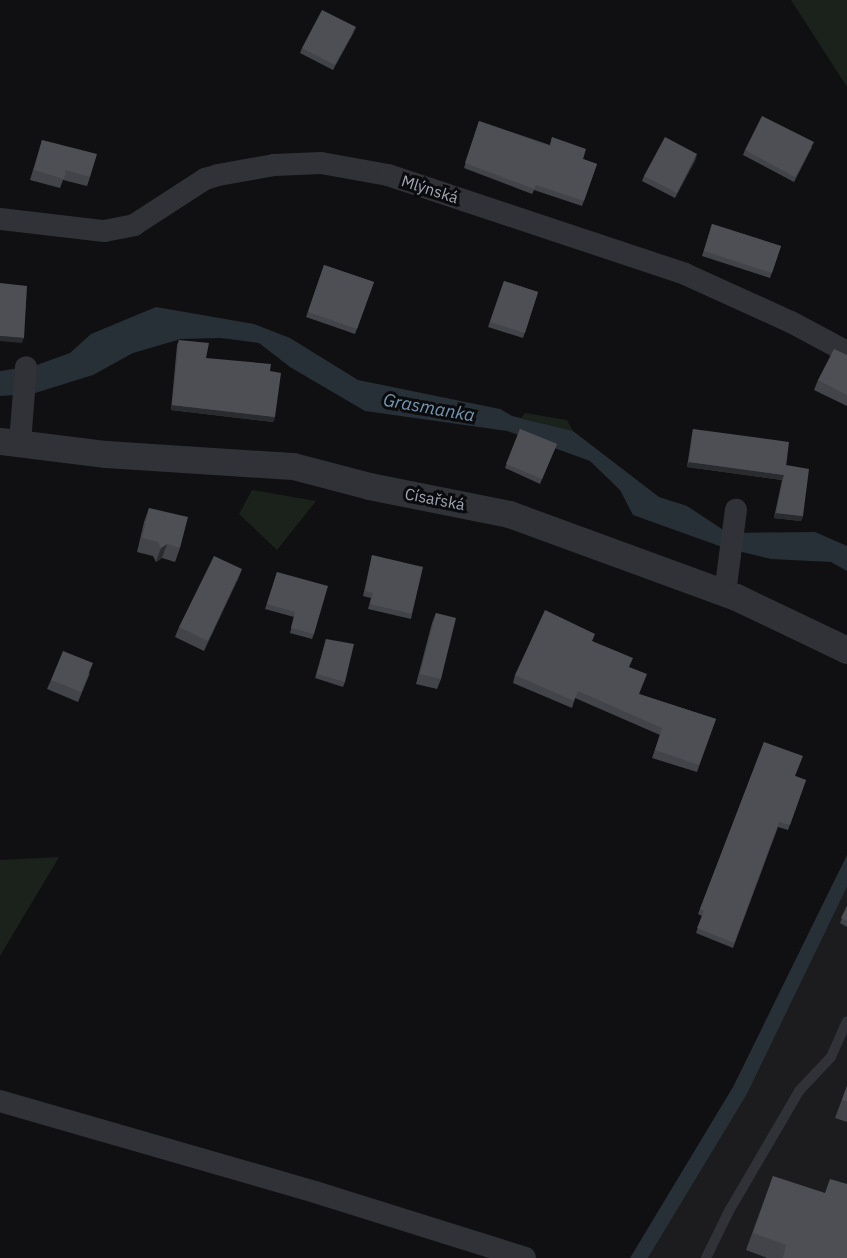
<!DOCTYPE html>
<meta charset="utf-8">
<style>
body{margin:0}
#map{position:relative;width:847px;height:1258px;overflow:hidden;background:#101012;font-family:"IBM Plex Sans",sans-serif}
div>[style]{position:absolute}
[style*='--x']{left:calc(var(--x)*1px);top:calc(var(--y)*1px);width:calc(var(--w)*1px);rotate:calc(var(--a)*1deg)}
.built>*{inset:0;background:#1c1c1f}
.green>*{inset:0;background:#1a221b}
.water>*{inset:0;background:#263036}
.service>*{height:10px;margin:-5px;padding:0 5px;transform-origin:5px;border-radius:5px;background:#313237}
.minor>*{height:22px;margin:-11px;padding:0 11px;transform-origin:11px;border-radius:11px;background:#313237}
.tertiary>*{height:27px;margin:-13.5px;padding:0 13.5px;transform-origin:13.5px;border-radius:13.5px;background:#313237}
.wall>*{inset:0;background:#43444a}
.shaded-wall>*{inset:0;background:#2a2b2f}
.building>*{inset:0;background:#4d4f55}
span{translate:-50% -50%;white-space:nowrap;text-align:center;line-height:1.15;-webkit-text-stroke:6px #0b0b0d;paint-order:stroke}
.street-label{font-size:16px;color:#a0a7b4}
.water-label{font-size:18px;color:#7497b2;font-style:italic}
</style>
<div id="map">
<div class="built">
<i style="clip-path:polygon(847px 887px,847px 1258px,648px 1258px,747px 1094px)"></i>
</div>
<div class="green">
<i style="clip-path:polygon(791px 0,847px 0,847px 87px)"></i>
<i style="clip-path:polygon(525px 413px,567px 420px,573px 431px,521px 418px)"></i>
<i style="clip-path:polygon(252px 490px,316px 501px,277px 550px,239px 514px)"></i>
<i style="clip-path:polygon(59px 857px,0 956px,0 860px)"></i>
</div>
<div class="water">
<i style="clip-path:polygon(156px 307px,254px 324px,290px 338px,358px 380px,500px 409px,512px 416px,573px 431px,659px 497px,687px 506px,728px 533px,815px 532px,847px 546px,847px 571px,831px 562px,771px 559px,725px 548px,633px 515px,620px 490px,590px 461px,507px 431px,365px 411px,290px 367px,259px 343px,221px 338px,181px 339px,133px 353px,93px 375px,32px 394px,0 396px,0 371px,34px 366px,70px 353px,91px 334px)"></i>
<i style="clip-path:polygon(847px 855px,847px 887px,747px 1094px,648px 1258px,630px 1258px,733px 1087px)"></i>
</div>
<div class="service">
<i style="--x:706;--y:1258;--w:52;--a:-63.9"></i>
<i style="--x:729;--y:1211;--w:139;--a:-59.7"></i>
<i style="--x:799;--y:1091;--w:47;--a:-46.7"></i>
<i style="--x:831;--y:1057;--w:39;--a:-66"></i>
</div>
<div class="minor">
<i style="--x:0;--y:219;--w:105;--a:6.6"></i>
<i style="--x:104;--y:231;--w:31;--a:-11"></i>
<i style="--x:134;--y:225;--w:85;--a:-32.9"></i>
<i style="--x:205;--y:179;--w:14;--a:-17"></i>
<i style="--x:218;--y:175;--w:57;--a:-10.1"></i>
<i style="--x:274;--y:165;--w:47;--a:-2.4"></i>
<i style="--x:321;--y:163;--w:68;--a:10.2"></i>
<i style="--x:388;--y:175;--w:313;--a:18.4"></i>
<i style="--x:685;--y:274;--w:116;--a:24.4"></i>
<i style="--x:791;--y:322;--w:64;--a:28.2"></i>
<i style="--x:20;--y:442;--w:75;--a:-85.4"></i>
<i style="--x:725;--y:593;--w:84;--a:-82.5"></i>
<i style="--x:0;--y:1101;--w:328;--a:16.1"></i>
<i style="--x:315;--y:1192;--w:220;--a:17.4"></i>
</div>
<div class="tertiary">
<i style="--x:0;--y:441;--w:107;--a:7"></i>
<i style="--x:106;--y:454;--w:187;--a:3.7"></i>
<i style="--x:293;--y:466;--w:79;--a:14.7"></i>
<i style="--x:369;--y:486;--w:143;--a:11.3"></i>
<i style="--x:509;--y:514;--w:242;--a:20.1"></i>
<i style="--x:736;--y:597;--w:123;--a:25.5"></i>
</div>
<div class="wall">
<i style="clip-path:polygon(354px 32px,333px 70px,300px 53px,302px 48px)"></i>
<i style="clip-path:polygon(479px 121px,550px 145px,552px 137px,583px 159px,597px 164px,582px 206px,534px 190px,532px 194px,464px 168px)"></i>
<i style="clip-path:polygon(42px 140px,90px 177px,87px 186px,63px 180px,60px 188px,30px 180px)"></i>
<i style="clip-path:polygon(812px 147px,794px 182px,743px 155px,745px 150px)"></i>
<i style="clip-path:polygon(696px 159px,675px 198px,642px 181px,644px 176px)"></i>
<i style="clip-path:polygon(712px 224px,781px 246px,770px 278px,702px 256px)"></i>
<i style="clip-path:polygon(324px 265px,374px 282px,355px 334px,306px 317px)"></i>
<i style="clip-path:polygon(504px 281px,538px 292px,523px 338px,488px 327px)"></i>
<i style="clip-path:polygon(179px 340px,206px 358px,275px 417px,273px 422px,171px 410px,177px 345px)"></i>
<i style="clip-path:polygon(847px 355px,847px 406px,814px 390px,818px 380px)"></i>
<i style="clip-path:polygon(520px 429px,557px 444px,540px 484px,505px 468px)"></i>
<i style="clip-path:polygon(693px 429px,786px 467px,803px 516px,801px 521px,774px 518px,782px 480px,687px 467px,692px 434px)"></i>
<i style="clip-path:polygon(149px 508px,180px 548px,175px 562px,162px 558px,156px 562px,153px 556px,137px 552px,144px 522px)"></i>
<i style="clip-path:polygon(372px 555px,412px 614px,411px 619px,368px 609px,371px 598px,363px 596px)"></i>
<i style="clip-path:polygon(242px 569px,238px 579px,204px 651px,175px 637px,179px 627px)"></i>
<i style="clip-path:polygon(277px 572px,314px 634px,312px 639px,290px 633px,294px 617px,265px 609px)"></i>
<i style="clip-path:polygon(436px 613px,441px 679px,437px 689px,416px 684px,432px 623px)"></i>
<i style="clip-path:polygon(326px 639px,345px 682px,343px 687px,315px 678px)"></i>
<i style="clip-path:polygon(592px 641px,629px 667px,639px 694px,716px 719px,697px 772px,652px 758px,660px 735px,575px 698px,572px 708px,513px 683px,515px 675px)"></i>
<i style="clip-path:polygon(90px 673px,78px 702px,47px 689px,51px 680px)"></i>
<i style="clip-path:polygon(764px 742px,795px 776px,806px 780px,788px 830px,778px 827px,733px 948px,696px 933px,702px 916px,698px 914px)"></i>
<i style="clip-path:polygon(847px 906px,847px 927px,840px 923px)"></i>
<i style="clip-path:polygon(847px 1086px,847px 1122px,835px 1118px)"></i>
<i style="clip-path:polygon(773px 1176px,847px 1258px,767px 1258px,746px 1250px)"></i>
</div>
<div class="shaded-wall">
<i style="clip-path:polygon(356px 27px,354px 32px,333px 70px,335px 65px)"></i>
<i style="clip-path:polygon(697px 154px,696px 159px,675px 198px,677px 193px)"></i>
<i style="clip-path:polygon(0 336px,24px 338px,22px 343px,0 341px)"></i>
<i style="clip-path:polygon(172px 405px,275px 417px,273px 422px,171px 410px)"></i>
<i style="clip-path:polygon(689px 462px,784px 475px,782px 480px,687px 467px)"></i>
<i style="clip-path:polygon(776px 513px,803px 516px,801px 521px,774px 518px)"></i>
<i style="clip-path:polygon(167px 544px,162px 558px,156px 562px,161px 548px)"></i>
<i style="clip-path:polygon(242px 569px,238px 579px,204px 651px,208px 641px)"></i>
</div>
<div class="building">
<i style="clip-path:polygon(322px 10px,356px 27px,335px 65px,302px 48px)"></i>
<i style="clip-path:polygon(762px 116px,814px 142px,795px 177px,745px 150px)"></i>
<i style="clip-path:polygon(479px 121px,550px 146px,552px 137px,586px 149px,583px 159px,597px 164px,584px 201px,536px 185px,534px 189px,465px 163px)"></i>
<i style="clip-path:polygon(665px 137px,697px 154px,677px 193px,644px 176px)"></i>
<i style="clip-path:polygon(42px 140px,97px 154px,90px 177px,66px 170px,64px 179px,34px 170px)"></i>
<i style="clip-path:polygon(712px 224px,781px 246px,772px 273px,704px 251px)"></i>
<i style="clip-path:polygon(324px 265px,374px 282px,357px 329px,308px 312px)"></i>
<i style="clip-path:polygon(504px 281px,538px 292px,525px 333px,490px 322px)"></i>
<i style="clip-path:polygon(0 283px,27px 286px,24px 338px,0 336px)"></i>
<i style="clip-path:polygon(179px 340px,209px 343px,206px 358px,271px 364px,270px 371px,281px 373px,275px 417px,172px 405px)"></i>
<i style="clip-path:polygon(834px 349px,847px 355px,847px 395px,818px 380px)"></i>
<i style="clip-path:polygon(520px 429px,557px 444px,542px 479px,506px 464px)"></i>
<i style="clip-path:polygon(693px 429px,789px 442px,786px 467px,786px 465px,809px 469px,803px 516px,776px 513px,784px 475px,689px 462px)"></i>
<i style="clip-path:polygon(149px 508px,188px 517px,180px 548px,167px 544px,161px 548px,158px 542px,142px 538px)"></i>
<i style="clip-path:polygon(372px 555px,423px 567px,412px 614px,370px 604px,373px 593px,365px 591px)"></i>
<i style="clip-path:polygon(214px 556px,242px 569px,208px 641px,179px 627px)"></i>
<i style="clip-path:polygon(277px 572px,328px 586px,314px 634px,291px 628px,295px 612px,267px 604px)"></i>
<i style="clip-path:polygon(545px 610px,595px 634px,592px 641px,633px 658px,629px 667px,647px 674px,639px 694px,716px 719px,699px 765px,655px 750px,662px 728px,578px 691px,574px 701px,515px 675px)"></i>
<i style="clip-path:polygon(436px 613px,456px 618px,441px 679px,420px 674px)"></i>
<i style="clip-path:polygon(326px 639px,354px 644px,345px 682px,317px 674px)"></i>
<i style="clip-path:polygon(63px 651px,93px 663px,81px 692px,51px 680px)"></i>
<i style="clip-path:polygon(764px 742px,803px 756px,795px 776px,806px 780px,790px 825px,779px 822px,734px 943px,697px 928px,704px 911px,700px 909px)"></i>
<i style="clip-path:polygon(847px 906px,847px 921px,841px 918px)"></i>
<i style="clip-path:polygon(847px 1086px,847px 1102px,842px 1100px)"></i>
<i style="clip-path:polygon(773px 1176px,825px 1193px,830px 1179px,847px 1184px,847px 1258px,783px 1258px,786px 1245px,753px 1233px)"></i>
</div>
<div class="street-label">
<span style="left:430px;top:189px;rotate:18deg">Mlýnská</span>
<span style="left:435px;top:499px;rotate:11deg">Císařská</span>
</div>
<div class="water-label">
<span style="left:429px;top:408px;rotate:10deg">Grasmanka</span>
</div>
</div>
